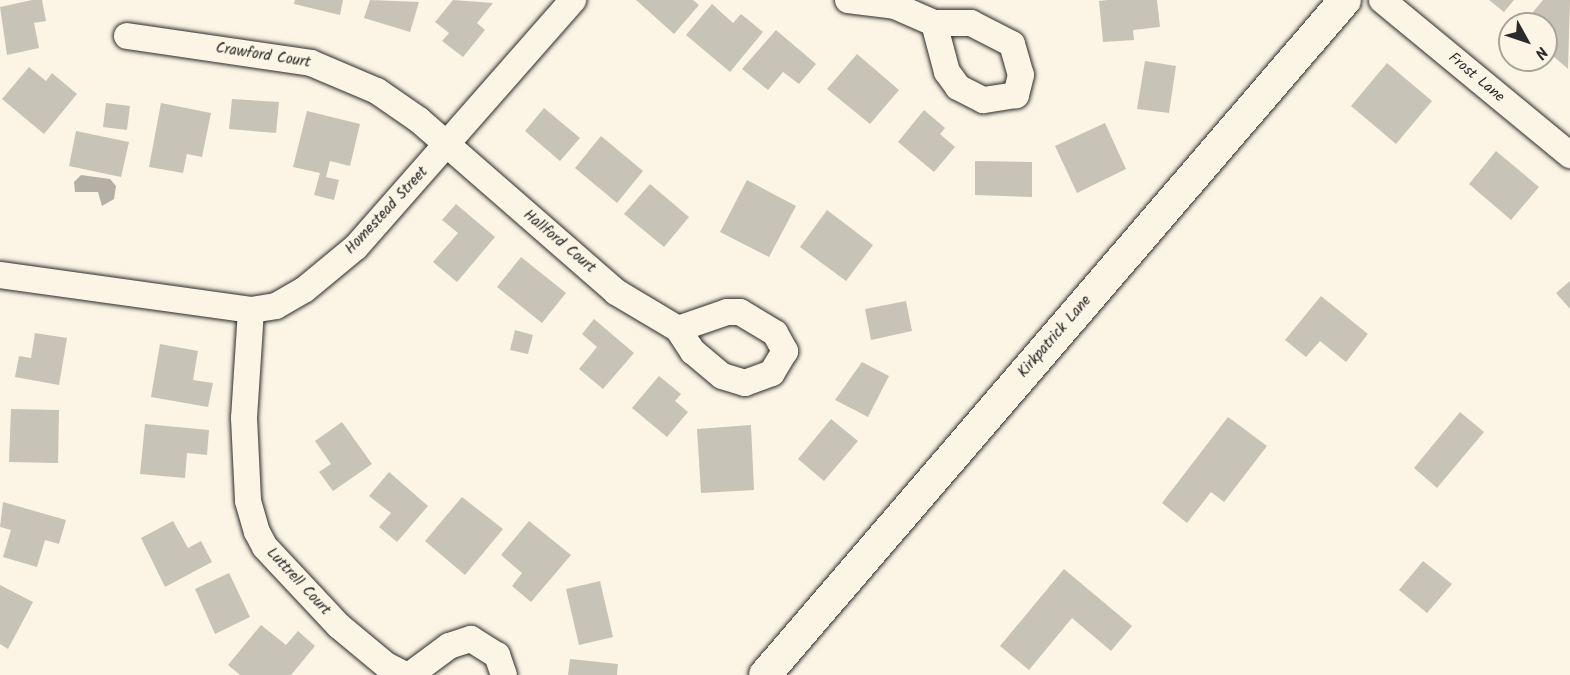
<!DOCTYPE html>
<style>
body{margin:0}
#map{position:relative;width:1570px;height:675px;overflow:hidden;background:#fcf5e5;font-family:Kalam,sans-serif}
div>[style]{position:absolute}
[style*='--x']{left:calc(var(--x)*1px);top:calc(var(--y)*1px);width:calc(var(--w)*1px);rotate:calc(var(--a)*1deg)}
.water>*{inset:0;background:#b4b0a5}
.building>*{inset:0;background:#c8c3b7}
.roads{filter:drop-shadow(0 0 2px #2b2b2b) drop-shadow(0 0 2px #2b2b2b)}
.minor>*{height:26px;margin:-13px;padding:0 13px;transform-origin:13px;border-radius:13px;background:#fcf5e5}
.tertiary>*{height:32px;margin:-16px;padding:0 16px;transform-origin:16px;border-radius:16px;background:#fcf5e5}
span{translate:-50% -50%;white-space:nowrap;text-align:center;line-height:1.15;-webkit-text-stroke:6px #fcf5e5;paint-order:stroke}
.street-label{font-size:15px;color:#2b2b2b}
.north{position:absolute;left:1498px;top:12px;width:60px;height:60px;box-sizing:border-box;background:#fcf5e5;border:2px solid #a8a49b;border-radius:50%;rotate:130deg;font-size:16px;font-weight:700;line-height:24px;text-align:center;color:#2b2b2b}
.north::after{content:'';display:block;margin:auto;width:21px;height:27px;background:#2b2b2b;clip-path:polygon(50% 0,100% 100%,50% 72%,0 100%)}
</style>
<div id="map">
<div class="water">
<i style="clip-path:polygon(81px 175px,110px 179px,116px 186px,114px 199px,102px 206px,98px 192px,75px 192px,74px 182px)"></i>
</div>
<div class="building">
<i style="clip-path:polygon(32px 0,42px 0,46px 21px,34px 23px,39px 48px,7px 55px,0 7px)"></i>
<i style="clip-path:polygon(295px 0,343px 0,340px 15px,294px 4px)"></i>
<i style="clip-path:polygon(370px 0,419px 2px,410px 32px,364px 18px)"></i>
<i style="clip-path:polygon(453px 0,493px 3px,477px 23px,485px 30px,463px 57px,442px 41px,449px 33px,435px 22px)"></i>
<i style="clip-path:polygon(636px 0,693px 0,699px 5px,674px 34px)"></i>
<i style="clip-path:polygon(1108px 0,1157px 0,1160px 27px,1133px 30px,1134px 40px,1103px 42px,1099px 1px)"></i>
<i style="clip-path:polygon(1489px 0,1514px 0,1504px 12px)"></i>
<i style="clip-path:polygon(1543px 0,1570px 0,1568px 69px,1546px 50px,1546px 24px,1523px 24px)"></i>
<i style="clip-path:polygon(712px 4px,733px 23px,741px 14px,763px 32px,730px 72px,686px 35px)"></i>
<i style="clip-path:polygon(776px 30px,816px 64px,799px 84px,783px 72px,768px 90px,742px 69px)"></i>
<i style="clip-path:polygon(857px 54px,899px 90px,870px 124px,827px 89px)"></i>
<i style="clip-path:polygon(1145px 61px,1176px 66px,1169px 113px,1137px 109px)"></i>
<i style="clip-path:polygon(1387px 63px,1432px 101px,1396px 144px,1351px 106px)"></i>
<i style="clip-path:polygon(29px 67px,46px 81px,52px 73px,77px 94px,44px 134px,2px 99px)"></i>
<i style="clip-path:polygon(232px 99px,279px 102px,276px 133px,229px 129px)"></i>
<i style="clip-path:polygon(106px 103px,130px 106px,127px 130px,103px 127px)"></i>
<i style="clip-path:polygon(161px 103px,211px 113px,202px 157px,187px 154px,183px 173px,149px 167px)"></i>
<i style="clip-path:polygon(544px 108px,580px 138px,560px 161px,525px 131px)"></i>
<i style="clip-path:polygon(924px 110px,945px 128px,940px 134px,955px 147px,934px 172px,898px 142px)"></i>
<i style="clip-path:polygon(307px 111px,360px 124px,350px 166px,330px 161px,326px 177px,339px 180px,334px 200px,314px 195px,320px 173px,293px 167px)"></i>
<i style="clip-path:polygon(1105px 123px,1126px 169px,1077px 193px,1055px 146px)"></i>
<i style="clip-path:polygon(76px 131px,129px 142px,121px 177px,69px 166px)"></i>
<i style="clip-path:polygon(601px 136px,643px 171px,617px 203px,575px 168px)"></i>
<i style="clip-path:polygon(1496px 151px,1539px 187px,1511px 220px,1469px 184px)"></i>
<i style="clip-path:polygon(975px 161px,1032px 162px,1032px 197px,975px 195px)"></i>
<i style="clip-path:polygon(747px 180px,796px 206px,769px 257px,720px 232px)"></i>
<i style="clip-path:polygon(650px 184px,689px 217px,664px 247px,624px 214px)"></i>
<i style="clip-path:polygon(456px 204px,495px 237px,457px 282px,433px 262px,458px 233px,442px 220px)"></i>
<i style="clip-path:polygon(827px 210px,873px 245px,846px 281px,800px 247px)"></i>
<i style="clip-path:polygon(521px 257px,566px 293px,542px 323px,497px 287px)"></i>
<i style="clip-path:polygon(1570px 281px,1570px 309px,1556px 293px)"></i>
<i style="clip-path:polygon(1321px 296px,1368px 334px,1346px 362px,1320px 341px,1306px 357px,1285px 340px)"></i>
<i style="clip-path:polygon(906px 301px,912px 331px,871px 340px,865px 309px)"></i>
<i style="clip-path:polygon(594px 319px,634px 353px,603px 389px,579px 369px,597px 347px,582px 334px)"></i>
<i style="clip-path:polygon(515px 330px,533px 335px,528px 354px,510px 350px)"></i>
<i style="clip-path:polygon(35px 333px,67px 338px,59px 385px,15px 377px,19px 356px,31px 358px)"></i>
<i style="clip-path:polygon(160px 344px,198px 351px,193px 380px,213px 383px,208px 407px,151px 397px)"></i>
<i style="clip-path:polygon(862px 362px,889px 376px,868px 417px,835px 400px)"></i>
<i style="clip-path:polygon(659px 376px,681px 394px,675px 401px,688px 412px,667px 437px,632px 408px)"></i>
<i style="clip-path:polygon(11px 409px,59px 410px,58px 463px,9px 462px)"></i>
<i style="clip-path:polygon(1460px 412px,1484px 432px,1437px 488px,1414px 468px)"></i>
<i style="clip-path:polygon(1228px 417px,1267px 446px,1224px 502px,1211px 492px,1187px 523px,1162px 503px)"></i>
<i style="clip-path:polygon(831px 419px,858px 441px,824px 481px,798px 459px)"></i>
<i style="clip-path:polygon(342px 422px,372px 464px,333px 491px,319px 472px,331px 464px,315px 441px)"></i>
<i style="clip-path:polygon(145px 424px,209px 430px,207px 455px,187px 453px,185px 478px,140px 474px)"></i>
<i style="clip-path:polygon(751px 425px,754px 490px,701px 493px,697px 429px)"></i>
<i style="clip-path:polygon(389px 472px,428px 506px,397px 542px,379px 527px,391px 513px,369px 496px)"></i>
<i style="clip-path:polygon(462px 497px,503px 529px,465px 575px,425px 541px)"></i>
<i style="clip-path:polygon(3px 502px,66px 520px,59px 544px,45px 540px,37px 567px,3px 557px,11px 530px,0 527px)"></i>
<i style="clip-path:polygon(173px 521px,188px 548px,201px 541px,212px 562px,165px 587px,141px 538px)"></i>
<i style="clip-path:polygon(529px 521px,571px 555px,531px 602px,512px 586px,522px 573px,501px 555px)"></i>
<i style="clip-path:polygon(1423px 561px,1452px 584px,1427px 613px,1399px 590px)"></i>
<i style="clip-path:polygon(1064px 569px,1132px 626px,1111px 651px,1072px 618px,1029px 670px,1000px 646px)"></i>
<i style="clip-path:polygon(229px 573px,250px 617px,215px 634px,195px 589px)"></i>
<i style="clip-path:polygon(600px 581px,613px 637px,579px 645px,566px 589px)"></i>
<i style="clip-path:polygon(0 585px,33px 602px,8px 649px,0 644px)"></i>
<i style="clip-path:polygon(261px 625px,286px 645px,298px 631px,315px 646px,291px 675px,240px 675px,228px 665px)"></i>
<i style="clip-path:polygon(570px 659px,618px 664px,617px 675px,568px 675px)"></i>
</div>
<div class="roads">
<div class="minor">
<i style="--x:848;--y:0;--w:47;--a:7.3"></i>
<i style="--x:895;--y:6;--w:43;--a:23.6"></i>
<i style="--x:1382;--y:0;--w:244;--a:39.5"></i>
<i style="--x:934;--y:23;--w:37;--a:0"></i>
<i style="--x:971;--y:23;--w:46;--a:27.1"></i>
<i style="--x:1012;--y:44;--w:32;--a:74"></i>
<i style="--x:1021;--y:75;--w:21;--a:104"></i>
<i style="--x:1016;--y:95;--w:33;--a:171"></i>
<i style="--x:983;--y:100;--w:28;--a:-153"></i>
<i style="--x:958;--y:87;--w:19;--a:-126"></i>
<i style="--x:947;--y:72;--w:51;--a:-104.9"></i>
<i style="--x:127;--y:36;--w:186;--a:8.3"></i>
<i style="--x:311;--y:63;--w:72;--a:23"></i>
<i style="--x:377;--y:91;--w:51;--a:34.6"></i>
<i style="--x:419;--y:120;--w:262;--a:41.1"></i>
<i style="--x:616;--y:292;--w:72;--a:30.8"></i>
<i style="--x:0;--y:275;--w:253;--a:7.9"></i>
<i style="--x:251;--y:310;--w:25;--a:-9"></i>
<i style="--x:276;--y:306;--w:32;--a:-30"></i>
<i style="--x:304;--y:290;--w:67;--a:-39.6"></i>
<i style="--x:356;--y:247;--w:329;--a:-48.7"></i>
<i style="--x:251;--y:310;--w:108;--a:93.7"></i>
<i style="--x:244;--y:418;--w:83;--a:87.2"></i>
<i style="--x:248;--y:501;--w:32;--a:74"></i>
<i style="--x:257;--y:532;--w:17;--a:62"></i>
<i style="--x:265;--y:547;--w:108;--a:46.9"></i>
<i style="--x:339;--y:626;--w:61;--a:39.7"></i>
<i style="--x:386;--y:665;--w:22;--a:27"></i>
<i style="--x:727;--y:312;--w:13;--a:0"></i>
<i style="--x:740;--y:312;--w:41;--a:31"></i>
<i style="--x:775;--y:333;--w:21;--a:61"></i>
<i style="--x:785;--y:351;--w:26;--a:121"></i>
<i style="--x:772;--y:373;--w:29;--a:160"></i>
<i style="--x:745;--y:383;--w:24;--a:-163"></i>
<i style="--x:722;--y:376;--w:38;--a:-140"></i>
<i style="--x:693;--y:352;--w:27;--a:-123"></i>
<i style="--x:678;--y:329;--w:52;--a:-19.1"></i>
<i style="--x:410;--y:675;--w:49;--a:-36.6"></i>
<i style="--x:449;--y:646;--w:23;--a:-18"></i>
<i style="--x:471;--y:639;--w:31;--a:32"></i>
<i style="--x:497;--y:655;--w:21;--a:71"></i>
</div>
<div class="tertiary">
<i style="--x:765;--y:675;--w:890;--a:-49.33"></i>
</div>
</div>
<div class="street-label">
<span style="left:263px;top:56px;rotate:9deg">Crawford Court</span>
<span style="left:1476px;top:78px;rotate:40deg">Frost Lane</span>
<span style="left:387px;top:211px;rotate:-47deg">Homestead Street</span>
<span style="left:559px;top:242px;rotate:40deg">Hallford Court</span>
<span style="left:1055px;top:337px;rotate:-49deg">Kirkpatrick Lane</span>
<span style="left:298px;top:582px;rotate:47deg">Luttrell Court</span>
</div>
<div class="north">N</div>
</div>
